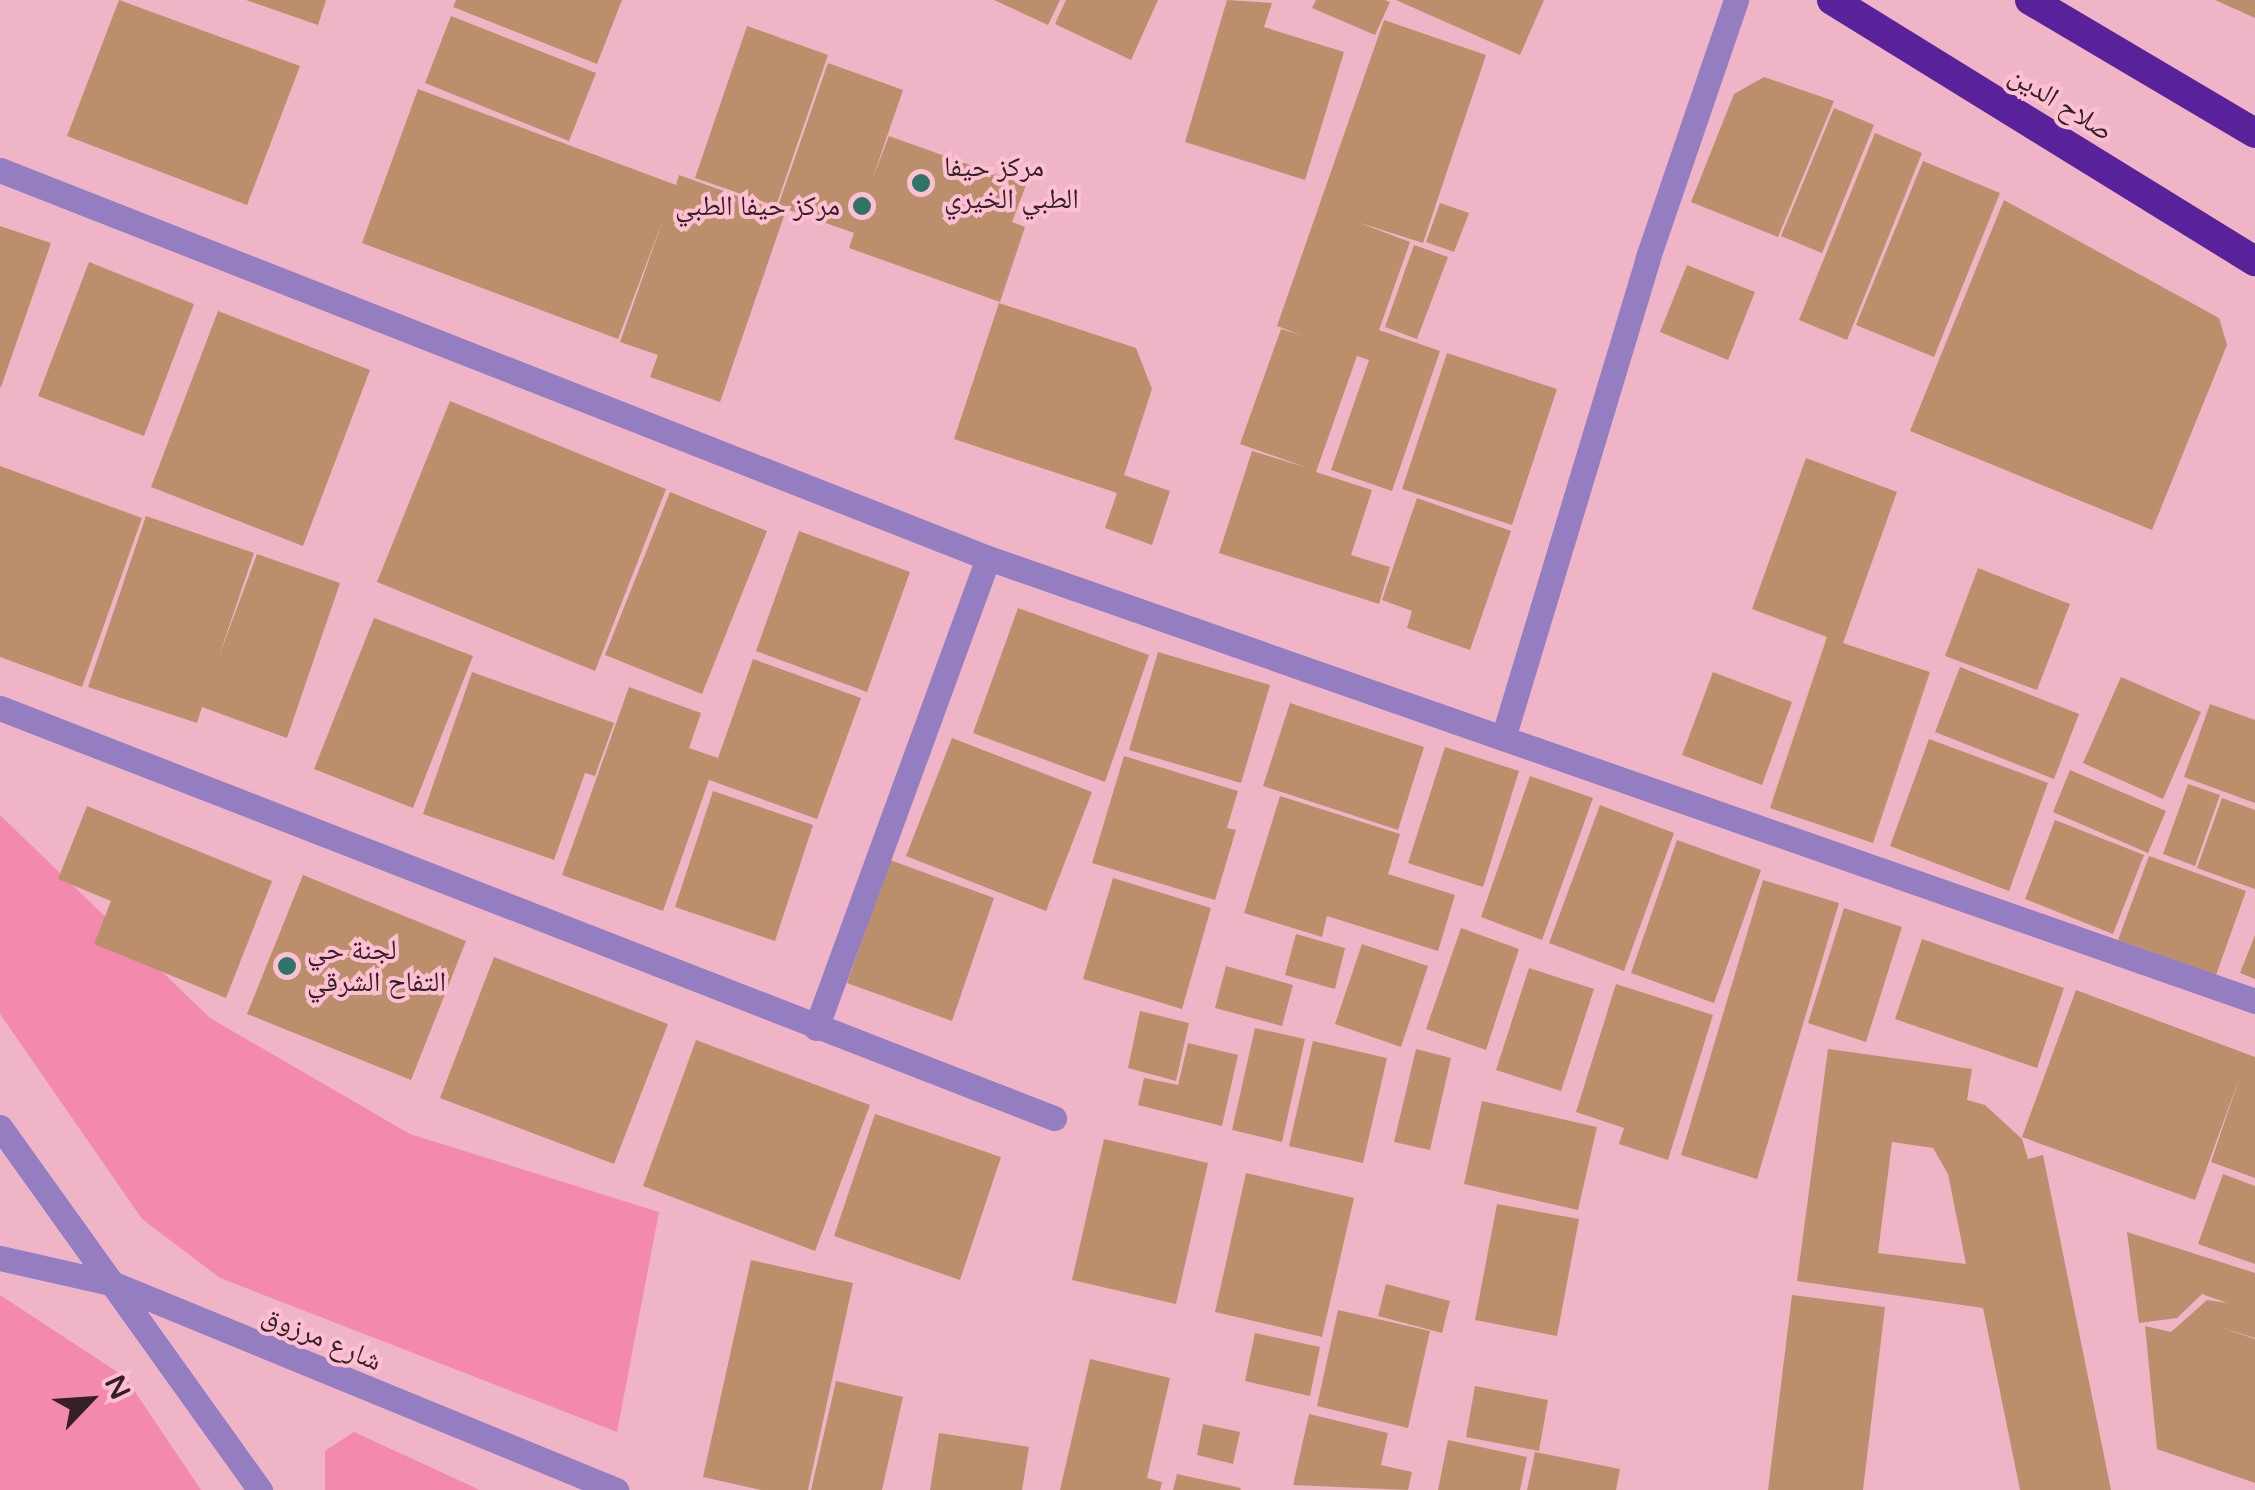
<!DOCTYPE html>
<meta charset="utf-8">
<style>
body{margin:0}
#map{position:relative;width:2255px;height:1490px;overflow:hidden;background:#efb4c6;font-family:"Varela Round","Noto Naskh Arabic",sans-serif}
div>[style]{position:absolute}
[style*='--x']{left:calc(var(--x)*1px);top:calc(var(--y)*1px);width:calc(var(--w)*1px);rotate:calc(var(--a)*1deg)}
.green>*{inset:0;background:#f38aae}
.building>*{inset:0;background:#bc8f6c}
.street>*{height:25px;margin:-12.5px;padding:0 12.5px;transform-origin:12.5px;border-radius:12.5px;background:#947dc1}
.highway>*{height:30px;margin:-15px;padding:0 15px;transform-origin:15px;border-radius:15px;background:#59229a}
.dots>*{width:28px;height:28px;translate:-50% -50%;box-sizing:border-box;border:5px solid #fdc0d2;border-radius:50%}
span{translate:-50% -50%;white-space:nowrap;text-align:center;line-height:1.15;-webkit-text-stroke:8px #fdc0d2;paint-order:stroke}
.street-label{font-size:28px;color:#362027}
.poi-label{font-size:28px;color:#362027}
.left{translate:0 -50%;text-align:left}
.right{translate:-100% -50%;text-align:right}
.north{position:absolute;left:40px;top:1350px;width:100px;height:100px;-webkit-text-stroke:8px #fdc0d2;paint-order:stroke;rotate:65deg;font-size:28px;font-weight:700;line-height:40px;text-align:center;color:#362027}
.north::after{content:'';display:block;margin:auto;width:35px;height:45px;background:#362027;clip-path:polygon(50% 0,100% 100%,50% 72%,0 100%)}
</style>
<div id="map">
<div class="green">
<i style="clip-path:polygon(0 815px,210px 1018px,410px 1134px,659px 1212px,617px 1432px,220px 1278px,142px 1219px,0 1014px)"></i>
<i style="clip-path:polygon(0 1295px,125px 1377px,201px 1490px,0 1490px)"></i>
<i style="clip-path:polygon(354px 1432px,480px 1490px,325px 1490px,325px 1451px)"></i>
</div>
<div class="building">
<i style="clip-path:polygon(119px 0,300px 66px,247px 205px,67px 136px)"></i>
<i style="clip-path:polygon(246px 0,326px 0,318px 25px)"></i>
<i style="clip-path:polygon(456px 0,622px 0,597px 64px,453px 7px)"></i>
<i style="clip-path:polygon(994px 0,1060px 0,1048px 25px)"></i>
<i style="clip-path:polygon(1066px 0,1158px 0,1131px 60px,1055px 24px)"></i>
<i style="clip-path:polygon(1227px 0,1272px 3px,1264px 27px,1344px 52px,1305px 180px,1185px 142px)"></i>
<i style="clip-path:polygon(1316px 0,1385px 0,1390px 2px,1375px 35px,1312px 8px)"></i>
<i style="clip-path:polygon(1396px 0,1544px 0,1520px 55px)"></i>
<i style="clip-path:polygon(2215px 0,2255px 0,2255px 18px)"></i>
<i style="clip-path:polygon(451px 16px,596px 73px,569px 141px,425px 83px)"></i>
<i style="clip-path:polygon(1384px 20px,1486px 55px,1423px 243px,1357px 222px,1410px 242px,1379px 330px,1440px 351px,1392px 491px,1331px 470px,1369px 360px,1357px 356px,1316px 472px,1372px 490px,1351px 555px,1390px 567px,1379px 604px,1219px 553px,1252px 451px,1308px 468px,1240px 444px,1281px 329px,1301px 335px,1277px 326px)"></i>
<i style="clip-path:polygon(747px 26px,828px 55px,776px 206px,695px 178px)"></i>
<i style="clip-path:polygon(828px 63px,903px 90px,872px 180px,889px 136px,1026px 185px,1012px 222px,1025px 227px,1000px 302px,849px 248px,854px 233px,778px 206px)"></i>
<i style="clip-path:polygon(1764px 77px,1834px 101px,1778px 237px,1691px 202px,1734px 94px)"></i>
<i style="clip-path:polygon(418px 89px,676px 185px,679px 175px,785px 213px,720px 402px,650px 377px,658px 355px,620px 342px,664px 217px,618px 339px,362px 243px)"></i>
<i style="clip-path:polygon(1834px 108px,1874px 125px,1822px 253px,1781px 236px)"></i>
<i style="clip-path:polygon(1875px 133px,1922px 153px,1847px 340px,1799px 320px)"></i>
<i style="clip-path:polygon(1923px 161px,2000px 193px,1934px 357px,1856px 325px)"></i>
<i style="clip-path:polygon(2004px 200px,2219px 318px,2227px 345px,2152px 530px,1910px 431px)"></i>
<i style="clip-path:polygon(1440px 203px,1469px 213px,1454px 252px,1426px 242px)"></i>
<i style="clip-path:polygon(0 226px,51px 243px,1px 387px,0 387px)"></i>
<i style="clip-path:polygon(1414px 245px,1448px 257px,1417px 339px,1385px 327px)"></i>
<i style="clip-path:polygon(89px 262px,194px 304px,144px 436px,38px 396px)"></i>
<i style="clip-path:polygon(1687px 265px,1755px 292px,1728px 360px,1660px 332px)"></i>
<i style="clip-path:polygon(999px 303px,1136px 348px,1152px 389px,1124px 475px,1170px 491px,1152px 545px,1105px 528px,1117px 493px,954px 439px)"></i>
<i style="clip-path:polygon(218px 311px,370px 370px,303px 546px,151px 487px)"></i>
<i style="clip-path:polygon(1447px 353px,1557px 389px,1512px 525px,1402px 489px)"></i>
<i style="clip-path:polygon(450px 401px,666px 489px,595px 671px,377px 582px)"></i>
<i style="clip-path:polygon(1806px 458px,1897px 492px,1843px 643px,1930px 672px,1873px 843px,1770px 808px,1827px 637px,1752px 609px)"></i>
<i style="clip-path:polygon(0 466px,142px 518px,82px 687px,0 657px)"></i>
<i style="clip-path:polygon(670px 492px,767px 531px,702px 694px,605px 655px)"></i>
<i style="clip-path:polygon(1417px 498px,1511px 531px,1470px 650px,1407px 628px,1412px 611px,1382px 600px)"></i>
<i style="clip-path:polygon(146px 516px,254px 553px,218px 659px,257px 554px,340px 583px,287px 738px,202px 707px,197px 723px,88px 687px)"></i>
<i style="clip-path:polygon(799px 531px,910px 572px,867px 692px,756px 651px)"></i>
<i style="clip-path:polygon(1978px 568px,2070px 604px,2037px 690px,1945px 656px)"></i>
<i style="clip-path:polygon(1018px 608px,1149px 655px,1105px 782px,973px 733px)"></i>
<i style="clip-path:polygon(374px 618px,473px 656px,413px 808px,314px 769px)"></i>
<i style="clip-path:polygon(1158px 652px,1270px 685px,1241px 783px,1129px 750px)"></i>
<i style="clip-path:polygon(753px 659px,861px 698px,817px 819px,709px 780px,663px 911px,562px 875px,629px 687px,701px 713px,689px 748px,718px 758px)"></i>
<i style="clip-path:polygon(1960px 667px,2079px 714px,2054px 779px,1935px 732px)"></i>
<i style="clip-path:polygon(472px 672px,614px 723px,595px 776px,585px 773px,554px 860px,423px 814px)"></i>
<i style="clip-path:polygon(1713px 672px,1792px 702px,1762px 785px,1682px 755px)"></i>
<i style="clip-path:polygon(2121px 677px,2201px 712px,2163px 799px,2083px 763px)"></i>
<i style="clip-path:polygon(1290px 703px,1424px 747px,1398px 830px,1263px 786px)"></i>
<i style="clip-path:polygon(2210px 704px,2255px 720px,2255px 803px,2184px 777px)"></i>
<i style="clip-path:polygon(952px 738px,1092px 792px,1046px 911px,906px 856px)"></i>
<i style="clip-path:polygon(1929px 739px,2048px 783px,2009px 891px,1890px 846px)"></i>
<i style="clip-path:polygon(1445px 747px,1519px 771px,1483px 887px,1408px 863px)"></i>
<i style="clip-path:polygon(1124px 756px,1238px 791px,1227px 828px,1236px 830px,1215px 900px,1092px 863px)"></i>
<i style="clip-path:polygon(2070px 770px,2166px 811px,2148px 853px,2053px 812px)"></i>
<i style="clip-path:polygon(1530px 776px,1593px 798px,1542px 940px,1481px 917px)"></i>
<i style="clip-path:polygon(2188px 784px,2220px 795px,2195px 866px,2163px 854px)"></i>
<i style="clip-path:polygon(713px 791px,813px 825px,775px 941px,675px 907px)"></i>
<i style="clip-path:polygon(1280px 796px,1400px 834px,1388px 874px,1455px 895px,1438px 951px,1327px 916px,1322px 937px,1244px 913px)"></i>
<i style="clip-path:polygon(2222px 798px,2255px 810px,2255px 889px,2197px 868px)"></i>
<i style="clip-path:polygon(1600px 805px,1674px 833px,1624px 971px,1549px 943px)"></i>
<i style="clip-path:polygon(87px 806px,272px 881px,226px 998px,94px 944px,111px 901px,58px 879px)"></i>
<i style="clip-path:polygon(2055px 820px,2144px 855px,2113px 934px,2025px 899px)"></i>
<i style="clip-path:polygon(1677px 840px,1761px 870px,1714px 1003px,1631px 973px)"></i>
<i style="clip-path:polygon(2149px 856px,2246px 891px,2216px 975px,2118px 940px)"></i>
<i style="clip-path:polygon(890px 860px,994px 898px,952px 1021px,847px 983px)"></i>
<i style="clip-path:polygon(303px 875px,466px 941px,411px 1080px,247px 1014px)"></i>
<i style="clip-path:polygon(1113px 878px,1211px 908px,1182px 1009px,1083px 979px)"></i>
<i style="clip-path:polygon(1763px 880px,1839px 903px,1757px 1179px,1681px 1155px)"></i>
<i style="clip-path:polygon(1844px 908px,1902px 927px,1866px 1042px,1808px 1023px)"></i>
<i style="clip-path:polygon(1461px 928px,1519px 949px,1486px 1050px,1426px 1029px)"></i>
<i style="clip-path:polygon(1296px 934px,1345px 948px,1335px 989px,1285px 975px)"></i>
<i style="clip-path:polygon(2255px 935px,2255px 979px,2240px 973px)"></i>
<i style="clip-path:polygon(1922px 939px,2064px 988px,2037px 1068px,1895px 1019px)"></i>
<i style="clip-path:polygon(1362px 944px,1428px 966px,1401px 1047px,1335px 1024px)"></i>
<i style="clip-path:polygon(494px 957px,668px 1024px,614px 1164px,440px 1098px)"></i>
<i style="clip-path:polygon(1226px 966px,1293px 985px,1282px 1026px,1215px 1008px)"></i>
<i style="clip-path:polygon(1529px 968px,1594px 989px,1561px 1091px,1496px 1070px)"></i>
<i style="clip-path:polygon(1616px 984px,1713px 1015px,1668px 1160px,1619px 1144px,1624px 1128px,1576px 1112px)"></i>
<i style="clip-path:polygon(2076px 990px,2255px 1057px,2255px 1178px,2211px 1162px,2240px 1076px,2195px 1200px,2022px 1137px)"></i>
<i style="clip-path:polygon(1140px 1011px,1189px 1023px,1176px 1081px,1128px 1068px)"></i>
<i style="clip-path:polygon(1255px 1028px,1305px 1039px,1282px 1142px,1232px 1130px)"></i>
<i style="clip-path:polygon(696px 1040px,870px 1105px,815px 1251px,643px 1186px)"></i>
<i style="clip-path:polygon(1313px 1041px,1387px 1058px,1363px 1163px,1289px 1146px)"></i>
<i style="clip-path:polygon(1188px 1043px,1238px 1055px,1222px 1126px,1138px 1105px,1144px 1078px,1178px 1085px)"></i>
<i style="clip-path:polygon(1416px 1049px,1451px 1058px,1430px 1150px,1394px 1142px)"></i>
<i style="clip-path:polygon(evenodd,1828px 1049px,1972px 1069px,1967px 1100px,1985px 1105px,2022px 1139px,2028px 1159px,2043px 1155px,2111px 1490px,2020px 1490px,1983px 1308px,1797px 1281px,1828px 1049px,1892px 1142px,1933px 1148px,1948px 1174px,1966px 1264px,1878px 1253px,1892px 1142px)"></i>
<i style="clip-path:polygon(1482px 1101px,1597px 1127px,1578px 1210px,1464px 1184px)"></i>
<i style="clip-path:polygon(875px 1114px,1001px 1157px,960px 1280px,834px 1236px)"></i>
<i style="clip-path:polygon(1104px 1139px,1208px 1163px,1176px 1304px,1072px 1280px)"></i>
<i style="clip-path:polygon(1246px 1173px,1354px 1198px,1322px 1337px,1215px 1312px)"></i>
<i style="clip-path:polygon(2223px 1174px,2255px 1186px,2255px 1264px,2198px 1244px)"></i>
<i style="clip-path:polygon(1497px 1204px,1579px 1219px,1557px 1336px,1475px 1320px)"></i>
<i style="clip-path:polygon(2127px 1232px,2255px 1273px,2255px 1338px,2217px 1326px,2255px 1339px,2255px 1483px,2157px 1449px,2145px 1326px,2171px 1332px,2207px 1300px,2227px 1303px,2202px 1294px,2177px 1318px,2139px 1323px)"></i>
<i style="clip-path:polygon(751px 1260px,853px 1283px,808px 1490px,761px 1490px,703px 1477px)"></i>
<i style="clip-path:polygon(1386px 1284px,1450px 1301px,1442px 1333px,1378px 1316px)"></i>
<i style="clip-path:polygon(1792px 1295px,1885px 1307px,1863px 1490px,1768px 1490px)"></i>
<i style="clip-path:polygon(1338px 1310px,1430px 1331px,1408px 1428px,1317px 1406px)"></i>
<i style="clip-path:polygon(1255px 1333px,1320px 1347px,1310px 1396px,1245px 1381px)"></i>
<i style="clip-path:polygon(1090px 1359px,1170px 1378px,1147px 1478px,1162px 1482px,1160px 1490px,1060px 1490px)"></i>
<i style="clip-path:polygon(836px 1381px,903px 1397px,882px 1490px,811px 1490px)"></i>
<i style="clip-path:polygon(1475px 1386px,1548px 1400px,1539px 1451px,1466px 1437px)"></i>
<i style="clip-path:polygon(1309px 1414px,1388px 1433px,1381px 1465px,1412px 1472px,1408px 1490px,1293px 1485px)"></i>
<i style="clip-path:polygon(1203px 1424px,1240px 1432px,1233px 1464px,1197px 1455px)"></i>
<i style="clip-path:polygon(939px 1433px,1029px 1447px,1022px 1490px,930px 1490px)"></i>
<i style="clip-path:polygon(1448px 1440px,1527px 1457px,1520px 1490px,1438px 1490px)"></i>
<i style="clip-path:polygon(1535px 1452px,1620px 1469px,1616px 1490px,1527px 1490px)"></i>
<i style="clip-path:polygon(1177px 1474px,1241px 1488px,1240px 1490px,1173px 1490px)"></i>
</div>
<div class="street">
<i style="--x:0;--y:170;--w:1061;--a:21.44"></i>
<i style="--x:988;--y:558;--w:1342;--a:19.27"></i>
<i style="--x:0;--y:708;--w:1131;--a:21.26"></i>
<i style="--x:1504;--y:735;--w:496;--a:-73.2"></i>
<i style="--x:1647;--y:260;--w:275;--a:-71.1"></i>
<i style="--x:816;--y:1028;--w:500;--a:-69.9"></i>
<i style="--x:0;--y:1127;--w:447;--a:54.4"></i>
<i style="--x:0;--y:1258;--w:117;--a:12.8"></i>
<i style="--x:114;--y:1284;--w:543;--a:22.31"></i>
</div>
<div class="highway">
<i style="--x:1832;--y:0;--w:497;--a:31.7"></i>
<i style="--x:2030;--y:0;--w:261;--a:30.6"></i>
</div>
<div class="dots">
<i style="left:921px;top:183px;background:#307467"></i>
<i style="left:862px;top:206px;background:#307467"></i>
<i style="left:287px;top:966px;background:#307467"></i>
</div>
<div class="street-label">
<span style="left:2061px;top:103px;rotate:32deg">صلاح الدين</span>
<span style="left:322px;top:1338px;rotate:23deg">شارع مرزوق</span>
</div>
<div class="poi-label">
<span class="left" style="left:944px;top:183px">مركز حيفا<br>الطبي الخيري</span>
<span class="right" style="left:840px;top:206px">مركز حيفا الطبي</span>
<span class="left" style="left:307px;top:966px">لجنة حي<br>التفاح الشرقي</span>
</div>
<div class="north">N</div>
</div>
